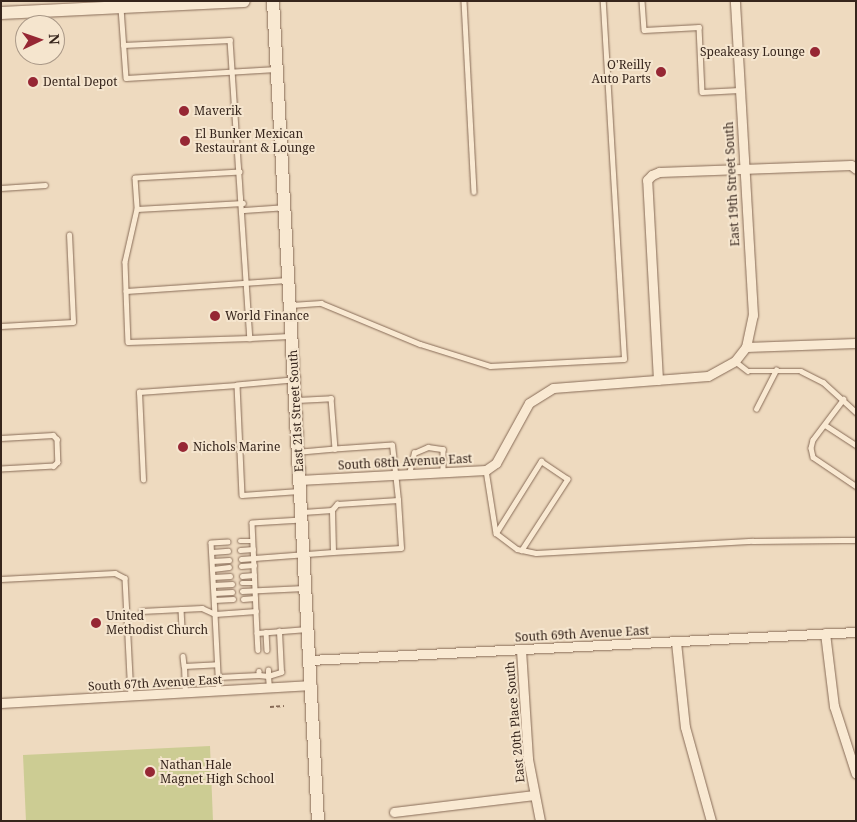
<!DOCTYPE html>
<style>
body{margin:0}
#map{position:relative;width:857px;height:822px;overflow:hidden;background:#eedabf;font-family:"Noto Serif",serif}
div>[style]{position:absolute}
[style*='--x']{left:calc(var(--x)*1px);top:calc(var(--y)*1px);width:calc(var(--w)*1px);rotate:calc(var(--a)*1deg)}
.green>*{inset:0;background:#cccc93}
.path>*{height:2px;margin-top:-1px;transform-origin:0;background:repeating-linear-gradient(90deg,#876b57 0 4px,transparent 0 6.5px)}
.roads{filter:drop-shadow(0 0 1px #876b57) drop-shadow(0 0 1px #876b57)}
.lane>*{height:4.5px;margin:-2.25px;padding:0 2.25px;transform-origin:2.25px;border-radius:2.25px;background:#f9e9d2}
.street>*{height:9px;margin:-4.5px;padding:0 4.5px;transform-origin:4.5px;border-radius:4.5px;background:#f9e9d2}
.secondary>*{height:12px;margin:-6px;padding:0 6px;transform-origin:6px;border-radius:6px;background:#f9e9d2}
.dots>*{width:14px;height:14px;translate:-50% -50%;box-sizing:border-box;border:2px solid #f5e5ce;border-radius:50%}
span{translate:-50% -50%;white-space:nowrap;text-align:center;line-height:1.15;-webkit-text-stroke:4px #f5e5ce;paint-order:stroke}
.poi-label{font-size:12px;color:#36251c}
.right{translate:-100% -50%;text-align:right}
.left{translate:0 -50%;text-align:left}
.street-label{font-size:12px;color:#36251c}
.frame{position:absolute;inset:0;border:2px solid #36251c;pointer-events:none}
.north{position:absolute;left:15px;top:15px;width:50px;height:50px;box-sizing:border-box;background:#f5e5ce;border:1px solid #a99887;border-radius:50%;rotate:87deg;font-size:14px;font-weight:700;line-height:20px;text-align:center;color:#36251c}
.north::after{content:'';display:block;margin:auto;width:18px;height:22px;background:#962734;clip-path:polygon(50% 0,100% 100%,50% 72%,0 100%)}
</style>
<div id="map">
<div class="green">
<i style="clip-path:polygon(210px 746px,213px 821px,26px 821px,23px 755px)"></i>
</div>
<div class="path">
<i style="--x:270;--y:707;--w:14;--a:-4"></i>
</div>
<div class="roads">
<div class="lane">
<i style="--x:464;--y:1;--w:191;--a:87"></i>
<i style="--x:642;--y:1;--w:29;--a:86"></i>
<i style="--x:644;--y:30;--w:55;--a:-3.1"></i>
<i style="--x:699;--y:27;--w:65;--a:87.4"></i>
<i style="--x:702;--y:92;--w:37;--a:-3"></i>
<i style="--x:121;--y:8;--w:70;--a:85.9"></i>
<i style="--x:126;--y:78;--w:150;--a:-3.4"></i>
<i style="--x:123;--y:45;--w:107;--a:-2.7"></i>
<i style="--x:230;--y:40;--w:299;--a:86.2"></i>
<i style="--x:250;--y:338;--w:39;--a:-3"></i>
<i style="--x:240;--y:172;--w:105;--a:176.7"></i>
<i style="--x:135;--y:178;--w:31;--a:86"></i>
<i style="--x:137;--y:209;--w:54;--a:102.8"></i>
<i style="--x:125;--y:262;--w:29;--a:88"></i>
<i style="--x:126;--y:291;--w:161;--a:-3.9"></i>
<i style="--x:1;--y:188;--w:44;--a:-3.9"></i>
<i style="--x:137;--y:209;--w:106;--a:-3.2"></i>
<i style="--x:244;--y:210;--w:39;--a:-4"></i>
<i style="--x:126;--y:291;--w:51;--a:87.8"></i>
<i style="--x:128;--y:342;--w:122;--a:-1.9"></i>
<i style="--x:291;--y:305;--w:30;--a:-4"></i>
<i style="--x:321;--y:303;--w:107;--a:22.5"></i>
<i style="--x:420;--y:344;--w:73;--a:17.4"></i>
<i style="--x:490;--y:366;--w:134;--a:-3"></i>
<i style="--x:624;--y:359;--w:359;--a:-93.4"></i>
<i style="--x:1;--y:326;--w:72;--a:-3.2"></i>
<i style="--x:73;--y:322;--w:87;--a:-92.6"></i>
<i style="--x:735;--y:361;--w:16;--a:38"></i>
<i style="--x:748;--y:371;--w:53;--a:0"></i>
<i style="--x:801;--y:371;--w:25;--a:27"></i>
<i style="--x:823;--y:382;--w:45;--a:42.3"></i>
<i style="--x:292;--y:380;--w:55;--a:174.8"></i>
<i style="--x:237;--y:385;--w:110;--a:87.4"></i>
<i style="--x:242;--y:495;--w:57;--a:-4"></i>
<i style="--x:844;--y:399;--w:51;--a:127.1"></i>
<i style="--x:813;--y:440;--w:8;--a:104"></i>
<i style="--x:811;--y:448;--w:9;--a:77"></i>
<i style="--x:813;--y:457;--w:52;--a:34"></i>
<i style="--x:297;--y:400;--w:34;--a:-3"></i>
<i style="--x:331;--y:398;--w:51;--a:85.5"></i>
<i style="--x:335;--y:449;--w:36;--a:175"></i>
<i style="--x:756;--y:409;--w:44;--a:-62.9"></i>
<i style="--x:825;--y:425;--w:37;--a:33"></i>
<i style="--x:1;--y:438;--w:52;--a:-3.3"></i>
<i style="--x:53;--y:435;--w:6;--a:45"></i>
<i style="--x:57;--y:439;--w:23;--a:88"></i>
<i style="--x:58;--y:462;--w:6;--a:135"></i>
<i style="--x:54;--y:466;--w:53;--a:176.8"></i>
<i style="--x:486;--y:470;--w:64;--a:81"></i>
<i style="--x:496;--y:533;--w:26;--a:37"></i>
<i style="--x:517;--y:549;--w:19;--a:12"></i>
<i style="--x:536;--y:553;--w:217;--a:-3.2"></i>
<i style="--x:753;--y:541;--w:103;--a:-0.6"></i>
<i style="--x:409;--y:474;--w:22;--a:-77"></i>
<i style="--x:414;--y:453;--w:15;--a:-23"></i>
<i style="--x:428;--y:447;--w:15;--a:8"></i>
<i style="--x:443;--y:449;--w:24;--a:90"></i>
<i style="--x:143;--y:480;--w:88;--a:-92.6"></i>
<i style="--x:139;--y:392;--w:98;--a:-4.1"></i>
<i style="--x:303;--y:512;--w:29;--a:-4"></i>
<i style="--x:301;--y:520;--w:49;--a:176.5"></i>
<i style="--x:252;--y:523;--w:110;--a:87.4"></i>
<i style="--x:257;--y:633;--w:50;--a:-4.6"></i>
<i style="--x:496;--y:533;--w:85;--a:-58"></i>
<i style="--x:541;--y:461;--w:32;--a:34"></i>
<i style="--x:568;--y:479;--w:85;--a:122.9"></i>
<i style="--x:240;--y:541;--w:13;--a:0"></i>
<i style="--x:228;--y:542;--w:17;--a:177"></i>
<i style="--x:211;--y:543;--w:71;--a:86.8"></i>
<i style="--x:215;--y:614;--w:41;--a:-4.2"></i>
<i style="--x:240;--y:550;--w:13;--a:-4"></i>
<i style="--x:212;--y:552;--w:16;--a:-4"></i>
<i style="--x:333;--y:552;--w:68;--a:-3.4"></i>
<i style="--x:401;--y:548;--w:48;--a:-93.6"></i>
<i style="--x:241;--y:559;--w:92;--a:-4.4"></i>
<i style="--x:333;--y:552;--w:42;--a:-91.4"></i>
<i style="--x:332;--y:510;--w:8;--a:-50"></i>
<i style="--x:337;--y:504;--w:61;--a:-3.8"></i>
<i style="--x:398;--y:500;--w:55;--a:-96.2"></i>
<i style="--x:392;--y:445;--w:57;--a:176"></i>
<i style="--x:212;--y:561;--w:17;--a:-3"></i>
<i style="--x:241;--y:566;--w:13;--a:-4"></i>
<i style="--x:213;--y:569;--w:16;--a:-7"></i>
<i style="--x:242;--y:576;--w:12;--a:-5"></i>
<i style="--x:213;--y:577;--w:17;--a:-3"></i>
<i style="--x:1;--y:579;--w:114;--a:-3"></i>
<i style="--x:115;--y:573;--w:11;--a:27"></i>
<i style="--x:125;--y:578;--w:118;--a:87.1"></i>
<i style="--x:242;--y:583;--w:12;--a:0"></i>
<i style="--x:213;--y:585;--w:19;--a:-3"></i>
<i style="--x:242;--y:591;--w:62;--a:-2.8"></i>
<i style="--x:214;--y:593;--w:18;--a:-3"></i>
<i style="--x:243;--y:599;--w:12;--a:-5"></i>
<i style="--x:214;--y:600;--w:19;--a:-3"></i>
<i style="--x:181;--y:609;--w:21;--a:87"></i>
<i style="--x:141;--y:611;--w:61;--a:-2.8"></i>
<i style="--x:202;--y:608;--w:14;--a:25"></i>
<i style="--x:215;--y:614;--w:78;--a:87.1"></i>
<i style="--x:266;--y:632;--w:18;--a:87"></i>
<i style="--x:257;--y:633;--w:17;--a:87"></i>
<i style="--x:183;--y:656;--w:10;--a:84"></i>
<i style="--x:259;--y:671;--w:4;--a:90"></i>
<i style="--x:259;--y:675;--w:9;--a:6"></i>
<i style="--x:268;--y:676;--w:6;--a:-90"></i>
<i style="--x:218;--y:677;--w:41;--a:-2.8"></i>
<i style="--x:269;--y:688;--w:12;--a:-95"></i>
<i style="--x:268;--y:676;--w:14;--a:-17"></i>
<i style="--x:281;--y:672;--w:41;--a:-92.8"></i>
<i style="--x:185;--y:694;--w:28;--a:-92"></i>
<i style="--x:184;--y:666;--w:33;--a:-3"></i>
</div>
<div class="street">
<i style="--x:746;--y:347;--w:110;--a:-2.1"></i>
<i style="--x:658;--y:380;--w:200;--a:-93.1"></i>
<i style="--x:647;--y:180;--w:7;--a:-45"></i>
<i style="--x:652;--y:175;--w:8;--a:-23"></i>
<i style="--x:659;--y:172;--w:192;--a:-2.1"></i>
<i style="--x:851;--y:165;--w:6;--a:39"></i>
<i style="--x:299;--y:480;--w:187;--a:-3.1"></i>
<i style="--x:486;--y:470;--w:12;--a:-35"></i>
<i style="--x:496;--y:463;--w:68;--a:-61.2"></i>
<i style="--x:529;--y:403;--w:28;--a:-32"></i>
<i style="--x:553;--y:388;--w:155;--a:-4.4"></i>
<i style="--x:708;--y:376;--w:31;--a:-29"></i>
<i style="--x:735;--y:361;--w:18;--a:-52"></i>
<i style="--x:746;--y:347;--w:33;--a:-78"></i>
<i style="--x:753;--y:315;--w:315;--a:-93.3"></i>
<i style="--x:825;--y:633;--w:74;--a:83"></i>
<i style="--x:834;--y:706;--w:71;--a:72.1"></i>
<i style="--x:676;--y:642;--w:85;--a:84"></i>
<i style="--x:685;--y:727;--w:98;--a:74.5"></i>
<i style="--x:521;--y:650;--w:109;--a:86.3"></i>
<i style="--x:528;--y:759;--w:63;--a:79"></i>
<i style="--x:310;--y:660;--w:547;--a:-2.94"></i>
<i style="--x:1;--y:703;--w:311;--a:-3.3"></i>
<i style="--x:394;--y:812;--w:141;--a:-6.9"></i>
</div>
<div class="secondary">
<i style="--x:273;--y:1;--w:821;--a:86.86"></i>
<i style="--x:1;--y:13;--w:243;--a:-2.8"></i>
</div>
</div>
<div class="dots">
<i style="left:815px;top:52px;background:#962734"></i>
<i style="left:661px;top:72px;background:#962734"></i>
<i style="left:33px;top:82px;background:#962734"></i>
<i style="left:184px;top:111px;background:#962734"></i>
<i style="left:185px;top:141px;background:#962734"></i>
<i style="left:215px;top:316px;background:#962734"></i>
<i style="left:183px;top:447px;background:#962734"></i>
<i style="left:96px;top:623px;background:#962734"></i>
<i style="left:150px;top:772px;background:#962734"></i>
</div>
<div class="poi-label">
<span class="right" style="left:805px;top:52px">Speakeasy Lounge</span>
<span class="right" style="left:651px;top:72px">O'Reilly<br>Auto Parts</span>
<span class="left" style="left:43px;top:82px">Dental Depot</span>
<span class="left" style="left:194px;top:111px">Maverik</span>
<span class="left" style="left:195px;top:141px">El Bunker Mexican<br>Restaurant &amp; Lounge</span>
<span class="left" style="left:225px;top:316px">World Finance</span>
<span class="left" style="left:193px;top:447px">Nichols Marine</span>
<span class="left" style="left:106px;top:623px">United<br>Methodist Church</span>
<span class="left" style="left:160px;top:772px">Nathan Hale<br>Magnet High School</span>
</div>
<div class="street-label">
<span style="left:732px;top:184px;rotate:-93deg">East 19th Street South</span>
<span style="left:296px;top:411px;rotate:-93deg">East 21st Street South</span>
<span style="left:405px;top:462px;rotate:-3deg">South 68th Avenue East</span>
<span style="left:582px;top:634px;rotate:-3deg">South 69th Avenue East</span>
<span style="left:155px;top:683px;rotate:-3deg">South 67th Avenue East</span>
<span style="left:515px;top:722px;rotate:-95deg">East 20th Place South</span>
</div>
<div class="frame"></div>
<div class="north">N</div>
</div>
